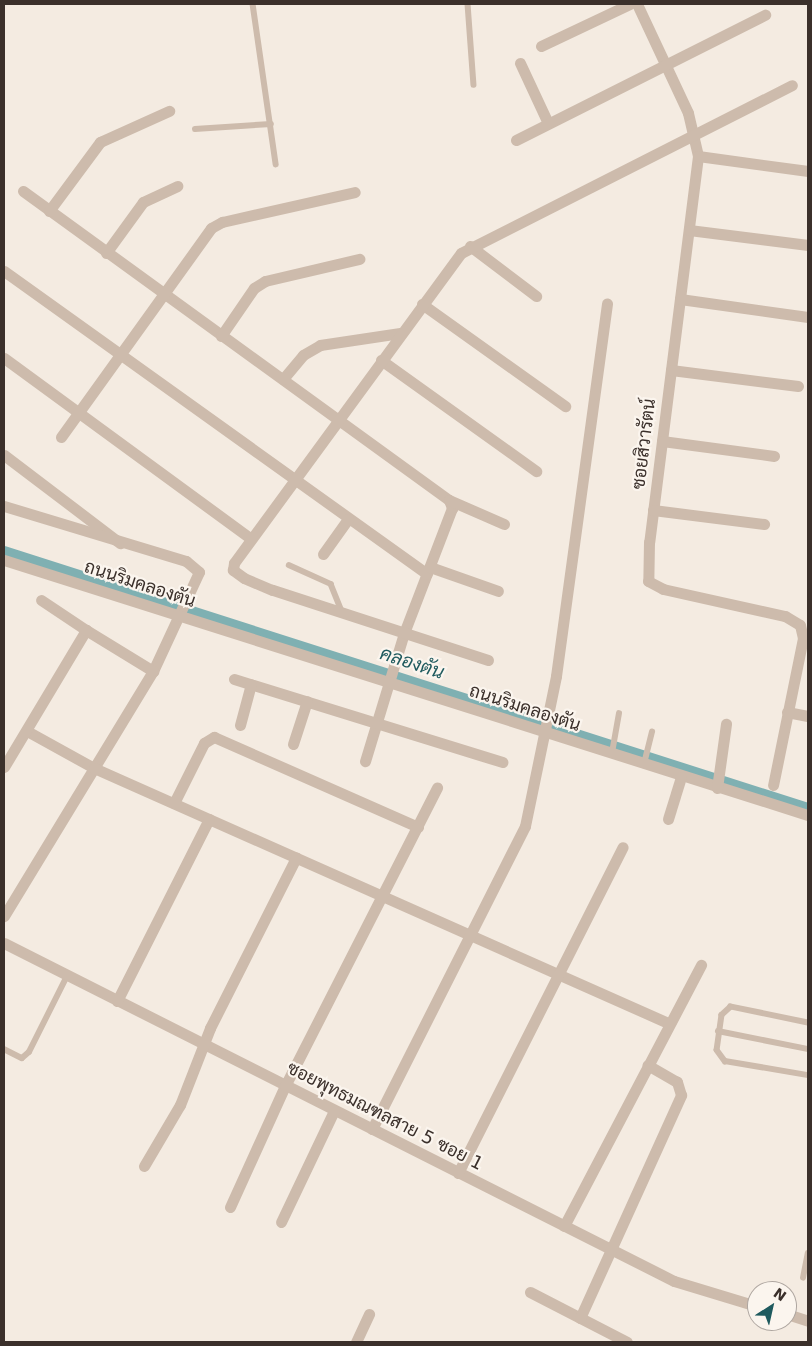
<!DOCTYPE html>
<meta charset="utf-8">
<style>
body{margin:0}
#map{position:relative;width:812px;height:1346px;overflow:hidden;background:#f4ebe1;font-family:"DejaVu Sans",Sarabun,sans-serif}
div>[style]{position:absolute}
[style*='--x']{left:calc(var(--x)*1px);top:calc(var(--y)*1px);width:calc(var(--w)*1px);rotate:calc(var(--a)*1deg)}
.canal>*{height:12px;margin:-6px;padding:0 6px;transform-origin:6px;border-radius:6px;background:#7fb0b2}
.lane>*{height:5.5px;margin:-2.75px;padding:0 2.75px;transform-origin:2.75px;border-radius:2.75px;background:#cdbbac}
.street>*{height:11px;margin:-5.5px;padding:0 5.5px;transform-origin:5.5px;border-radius:5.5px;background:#cdbbac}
span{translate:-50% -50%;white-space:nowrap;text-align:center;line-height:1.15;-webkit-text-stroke:4.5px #fbf5ee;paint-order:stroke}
.street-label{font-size:18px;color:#3b302b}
.water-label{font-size:19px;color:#1f5a5e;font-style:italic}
.frame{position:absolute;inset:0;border:5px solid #3b302b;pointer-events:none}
.north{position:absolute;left:747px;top:1281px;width:50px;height:50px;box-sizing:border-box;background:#fbf5ee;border:1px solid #aea6a0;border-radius:50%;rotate:35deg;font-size:14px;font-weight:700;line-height:20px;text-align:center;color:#3b302b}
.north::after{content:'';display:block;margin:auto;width:18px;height:22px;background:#1f5a5e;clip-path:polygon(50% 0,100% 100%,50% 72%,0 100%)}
</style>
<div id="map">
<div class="canal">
<i style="--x:4;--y:552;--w:844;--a:17.73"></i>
</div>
<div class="lane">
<i style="--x:253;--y:4;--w:162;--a:81.8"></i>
<i style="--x:468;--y:4;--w:81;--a:85.8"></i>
<i style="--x:195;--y:129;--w:76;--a:-3.8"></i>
<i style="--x:289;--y:565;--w:46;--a:24.3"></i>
<i style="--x:331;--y:584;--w:31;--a:68"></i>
<i style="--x:612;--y:753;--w:40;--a:-80"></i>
<i style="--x:644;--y:764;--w:33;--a:-76"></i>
<i style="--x:808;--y:1023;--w:79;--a:-168.3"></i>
<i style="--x:731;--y:1007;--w:12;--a:138"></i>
<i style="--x:722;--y:1015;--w:35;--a:98"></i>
<i style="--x:717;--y:1050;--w:14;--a:54"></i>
<i style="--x:725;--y:1061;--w:84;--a:9.6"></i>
<i style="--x:718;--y:1031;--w:92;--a:11.3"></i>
<i style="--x:4;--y:1049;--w:20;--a:27"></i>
<i style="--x:22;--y:1058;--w:9;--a:-41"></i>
<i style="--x:29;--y:1052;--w:85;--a:-63.4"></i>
<i style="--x:803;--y:1278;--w:25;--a:-79"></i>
</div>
<div class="street">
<i style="--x:637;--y:4;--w:120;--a:64.9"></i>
<i style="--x:688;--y:113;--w:44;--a:76.9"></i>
<i style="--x:698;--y:156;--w:389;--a:97.2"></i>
<i style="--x:649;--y:542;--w:39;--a:91"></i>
<i style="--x:648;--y:581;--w:17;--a:28"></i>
<i style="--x:663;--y:589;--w:125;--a:12.5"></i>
<i style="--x:785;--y:616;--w:17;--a:31"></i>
<i style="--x:800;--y:625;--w:13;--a:77"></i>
<i style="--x:803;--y:638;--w:150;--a:101.5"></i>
<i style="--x:541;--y:46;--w:98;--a:-25.3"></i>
<i style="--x:520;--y:63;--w:66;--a:65"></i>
<i style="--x:516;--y:140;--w:279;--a:-26.7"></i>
<i style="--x:698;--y:156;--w:111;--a:7.8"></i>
<i style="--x:23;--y:191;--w:526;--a:35.96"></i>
<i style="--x:449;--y:500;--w:9;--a:69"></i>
<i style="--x:452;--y:508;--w:134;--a:111"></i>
<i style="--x:404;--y:633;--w:134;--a:106.9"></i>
<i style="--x:49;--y:211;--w:86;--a:-53.5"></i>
<i style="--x:100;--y:142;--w:76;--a:-24.2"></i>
<i style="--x:689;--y:230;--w:120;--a:7.2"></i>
<i style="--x:470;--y:246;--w:83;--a:37.1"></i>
<i style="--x:106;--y:253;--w:63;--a:-54"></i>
<i style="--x:143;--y:202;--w:38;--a:-25"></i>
<i style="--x:4;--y:271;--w:520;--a:35.61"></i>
<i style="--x:680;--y:299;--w:129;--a:8"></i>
<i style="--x:422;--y:304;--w:176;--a:35.5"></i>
<i style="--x:221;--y:336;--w:58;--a:-55.5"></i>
<i style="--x:254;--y:288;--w:13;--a:-32"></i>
<i style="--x:265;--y:281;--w:97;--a:-13.2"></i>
<i style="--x:4;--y:358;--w:305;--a:36.2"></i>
<i style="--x:381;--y:360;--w:191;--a:35.6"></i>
<i style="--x:671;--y:370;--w:128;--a:7.2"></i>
<i style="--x:283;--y:379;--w:31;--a:-50"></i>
<i style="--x:303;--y:355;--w:20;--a:-30"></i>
<i style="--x:320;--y:345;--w:81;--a:-8.5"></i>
<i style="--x:61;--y:437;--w:257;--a:-54.3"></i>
<i style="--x:211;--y:228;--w:13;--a:-29"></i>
<i style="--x:222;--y:222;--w:136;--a:-12.7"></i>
<i style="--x:662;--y:441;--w:113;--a:7.6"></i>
<i style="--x:4;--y:455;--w:146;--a:37.2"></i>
<i style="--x:449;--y:500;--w:60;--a:23.6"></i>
<i style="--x:4;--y:506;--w:190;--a:16.8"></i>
<i style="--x:186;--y:561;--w:17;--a:40"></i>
<i style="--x:199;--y:572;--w:109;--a:114.9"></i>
<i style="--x:153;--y:671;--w:287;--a:121.3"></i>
<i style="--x:653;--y:510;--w:112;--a:7.2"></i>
<i style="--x:323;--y:554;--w:43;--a:-54.5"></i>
<i style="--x:4;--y:560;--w:843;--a:17.6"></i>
<i style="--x:430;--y:567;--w:72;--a:19.4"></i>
<i style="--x:86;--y:630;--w:79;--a:31.5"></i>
<i style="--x:488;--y:660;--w:227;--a:-162"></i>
<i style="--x:272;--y:590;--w:30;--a:-157"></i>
<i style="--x:244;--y:578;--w:14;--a:-144"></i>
<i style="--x:233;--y:570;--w:7;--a:-82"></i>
<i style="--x:234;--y:563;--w:384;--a:-53.8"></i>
<i style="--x:461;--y:253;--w:371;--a:-26.9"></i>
<i style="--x:234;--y:679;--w:281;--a:17.2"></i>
<i style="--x:787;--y:712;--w:21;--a:11"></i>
<i style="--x:240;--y:725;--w:42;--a:-75"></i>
<i style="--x:27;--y:731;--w:77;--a:28.9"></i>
<i style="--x:94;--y:768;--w:628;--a:23.95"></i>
<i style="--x:293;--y:744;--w:45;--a:-72"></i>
<i style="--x:4;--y:767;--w:160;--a:-59.1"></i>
<i style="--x:86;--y:630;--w:54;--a:-146.3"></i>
<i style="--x:717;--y:788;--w:65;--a:-82"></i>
<i style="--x:174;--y:803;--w:67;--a:-63.4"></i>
<i style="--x:204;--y:743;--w:12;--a:-31"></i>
<i style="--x:214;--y:737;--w:223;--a:23.8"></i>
<i style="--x:668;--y:819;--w:44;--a:-72.8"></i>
<i style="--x:4;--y:943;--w:750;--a:26.77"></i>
<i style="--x:674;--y:1281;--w:87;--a:16.8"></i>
<i style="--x:117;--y:1001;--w:204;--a:-63.2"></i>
<i style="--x:372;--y:1129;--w:339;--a:-63.2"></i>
<i style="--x:525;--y:826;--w:153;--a:-78.3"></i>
<i style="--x:556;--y:676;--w:376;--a:-82.2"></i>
<i style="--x:144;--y:1166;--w:71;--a:-59.5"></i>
<i style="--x:180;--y:1105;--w:83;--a:-68.7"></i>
<i style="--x:210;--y:1028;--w:191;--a:-63.2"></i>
<i style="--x:458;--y:1173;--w:365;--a:-63.2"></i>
<i style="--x:230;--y:1207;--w:133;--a:-65.6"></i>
<i style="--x:285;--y:1086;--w:335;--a:-63"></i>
<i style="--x:281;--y:1222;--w:123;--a:-64.5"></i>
<i style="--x:564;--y:1226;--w:295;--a:-62.3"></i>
<i style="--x:530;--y:1292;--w:109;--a:27.3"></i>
<i style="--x:787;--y:1314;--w:22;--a:18"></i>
<i style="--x:580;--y:1318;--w:245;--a:-65.6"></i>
<i style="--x:681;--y:1095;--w:14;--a:-107"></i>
<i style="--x:677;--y:1082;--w:34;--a:-150"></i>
<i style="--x:356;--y:1342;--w:31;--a:-65"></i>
</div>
<div class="street-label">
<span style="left:644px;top:444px;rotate:-83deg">ซอยสิวารัตน์</span>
<span style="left:140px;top:584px;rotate:18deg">ถนนริมคลองตัน</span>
<span style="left:525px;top:708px;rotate:18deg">ถนนริมคลองตัน</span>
<span style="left:385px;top:1116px;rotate:27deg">ซอยพุทธมณฑลสาย 5 ซอย 1</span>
</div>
<div class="water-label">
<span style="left:412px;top:663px;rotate:18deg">คลองตัน</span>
</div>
<div class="frame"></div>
<div class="north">N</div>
</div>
